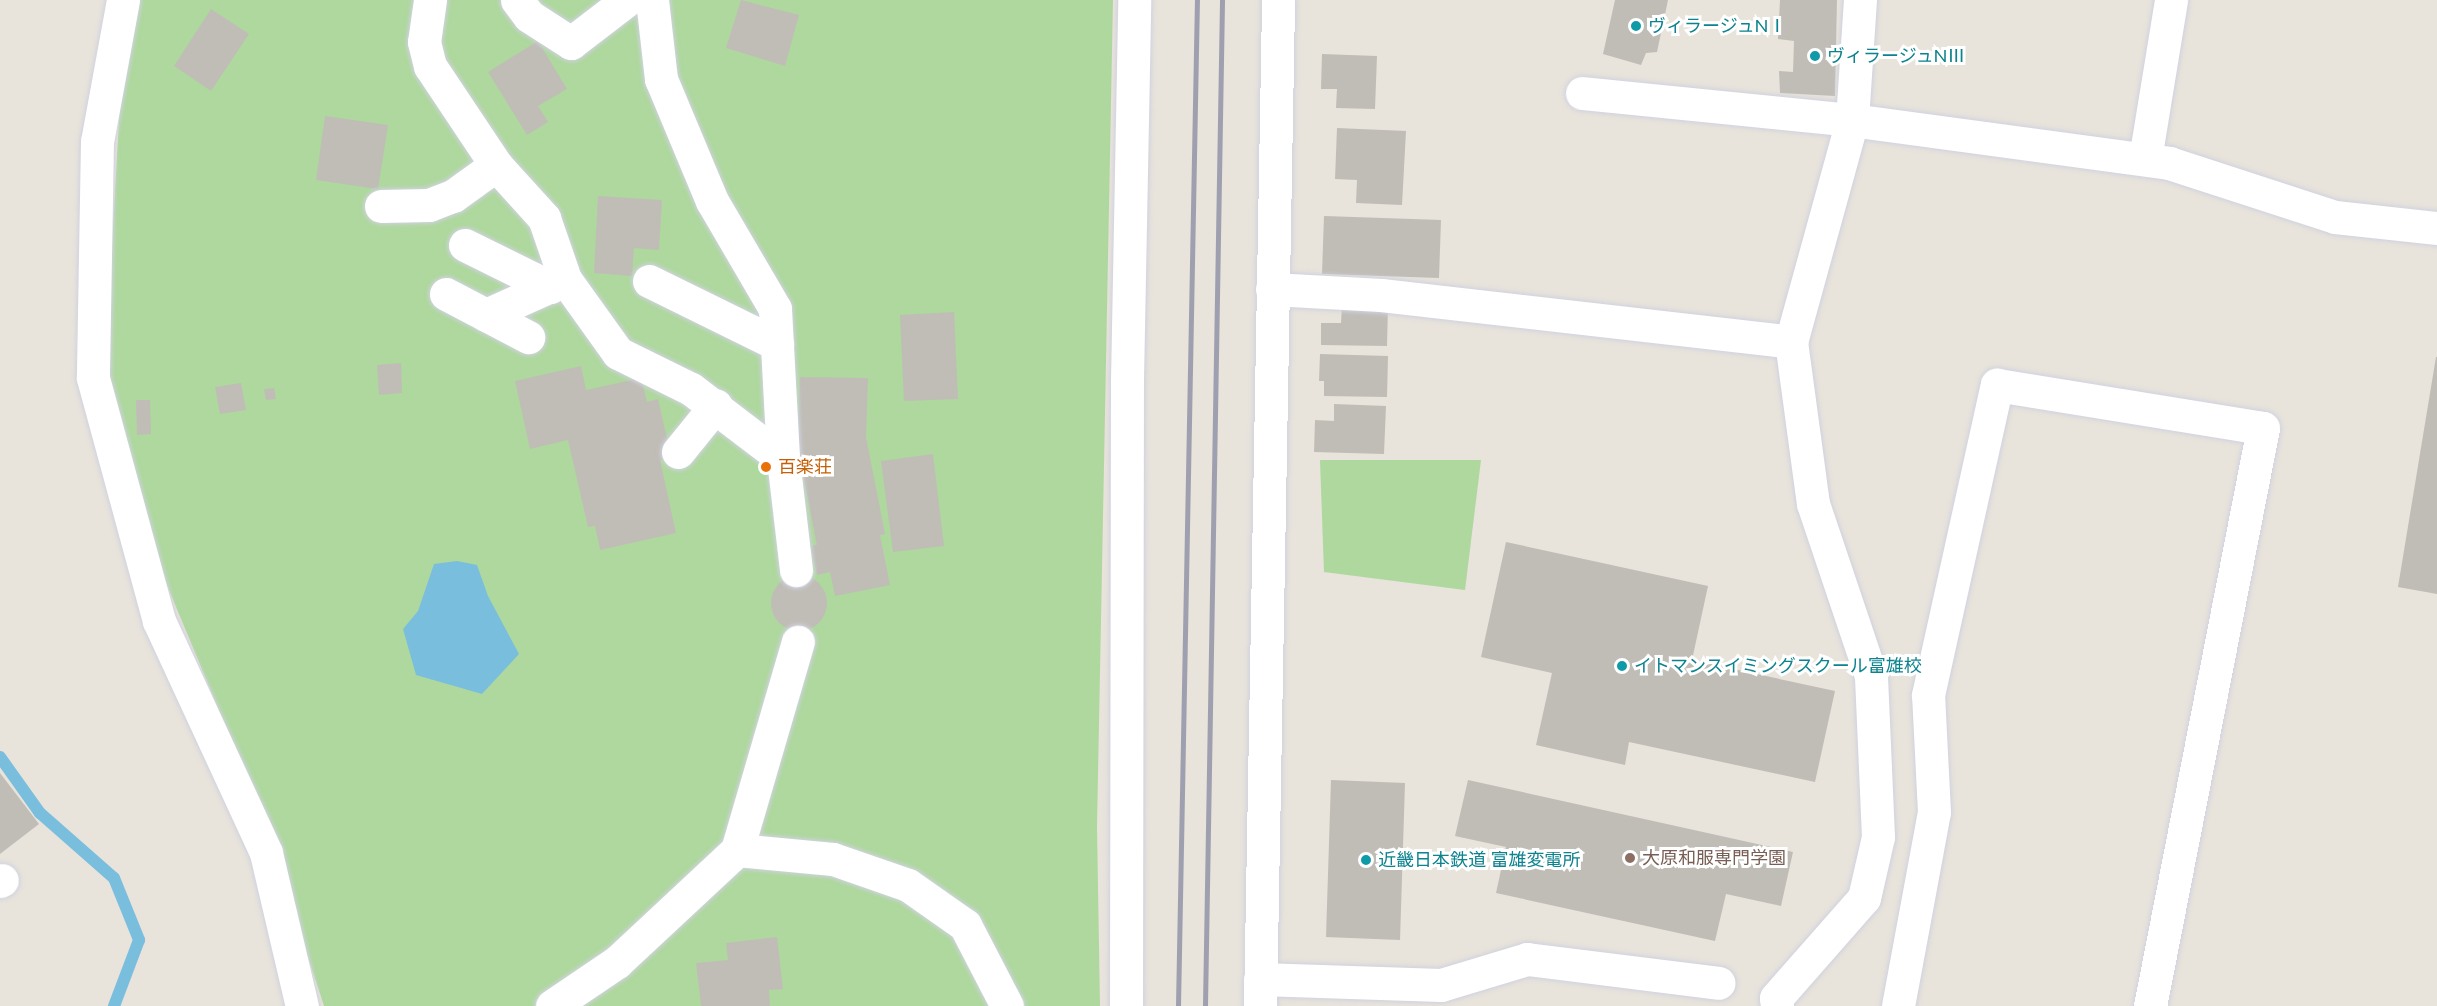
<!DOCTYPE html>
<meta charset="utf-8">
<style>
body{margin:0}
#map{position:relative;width:2437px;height:1006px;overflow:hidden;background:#e8e3db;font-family:Figtree,"Noto Sans JP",sans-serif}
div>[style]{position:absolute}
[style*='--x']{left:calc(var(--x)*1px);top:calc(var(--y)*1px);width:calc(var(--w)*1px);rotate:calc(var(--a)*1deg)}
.green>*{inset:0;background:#aed89d}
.water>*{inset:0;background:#7abede}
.stream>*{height:12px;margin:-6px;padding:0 6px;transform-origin:6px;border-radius:6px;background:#7abede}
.building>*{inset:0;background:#c0bdb7}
.round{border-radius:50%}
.roads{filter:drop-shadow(0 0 2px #d0d2df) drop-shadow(0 0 2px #d0d2df)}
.minor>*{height:33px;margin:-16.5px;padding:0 16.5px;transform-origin:16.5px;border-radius:16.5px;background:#fff}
.rail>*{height:4.5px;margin:-2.25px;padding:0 2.25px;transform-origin:2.25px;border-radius:2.25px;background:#9ea0af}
.dots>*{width:16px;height:16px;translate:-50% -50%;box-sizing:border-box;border:3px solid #fff;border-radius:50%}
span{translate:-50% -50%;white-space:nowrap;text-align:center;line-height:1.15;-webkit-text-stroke:6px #fff;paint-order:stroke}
.culture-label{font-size:18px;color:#0d838f}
.left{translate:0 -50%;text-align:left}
.food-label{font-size:18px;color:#c56008}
.education-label{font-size:18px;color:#785e54}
</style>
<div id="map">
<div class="green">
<i style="clip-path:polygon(137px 0,1113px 0,1097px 827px,1100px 1006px,324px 1006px,258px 804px,139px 518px,110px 405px,108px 317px,122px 66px)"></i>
<i style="clip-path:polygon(1320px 460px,1481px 460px,1465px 590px,1324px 572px)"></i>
</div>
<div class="water">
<i style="clip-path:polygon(457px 561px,477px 565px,488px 596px,519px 654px,482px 694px,416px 675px,403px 629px,418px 611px,434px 564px)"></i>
</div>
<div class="stream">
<i style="--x:0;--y:757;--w:69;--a:54.5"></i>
<i style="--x:40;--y:813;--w:98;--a:41.3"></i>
<i style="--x:114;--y:878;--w:67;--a:68"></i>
<i style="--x:139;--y:940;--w:71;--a:110.7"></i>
</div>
<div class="building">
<i style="clip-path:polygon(741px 0,799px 15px,785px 66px,726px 48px)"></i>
<i style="clip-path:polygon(1615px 0,1668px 0,1657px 52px,1646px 53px,1641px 65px,1603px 54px)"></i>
<i style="clip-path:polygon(1780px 0,1837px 0,1835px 96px,1780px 93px,1779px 71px,1793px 72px,1794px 41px,1778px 39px)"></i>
<i style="clip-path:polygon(211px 9px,249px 34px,211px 91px,174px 66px)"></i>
<i style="clip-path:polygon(538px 41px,567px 89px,538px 106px,548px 122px,527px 135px,488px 72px)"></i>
<i style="clip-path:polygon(1322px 54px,1377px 56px,1375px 109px,1336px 108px,1337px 89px,1321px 89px)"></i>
<i style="clip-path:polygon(325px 116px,388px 125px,378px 189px,316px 180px)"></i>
<i style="clip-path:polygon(1337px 128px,1406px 131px,1402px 205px,1356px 203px,1357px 180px,1335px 179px)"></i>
<i style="clip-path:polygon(598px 196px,662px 200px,659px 250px,634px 248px,632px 276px,594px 273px)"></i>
<i style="clip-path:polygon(1324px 216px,1441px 220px,1439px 278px,1322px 274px)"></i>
<i style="clip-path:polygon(1342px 305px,1388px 305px,1387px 346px,1321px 345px,1321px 323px,1341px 323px)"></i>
<i style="clip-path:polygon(954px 312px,958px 399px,904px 401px,900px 315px)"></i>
<i style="clip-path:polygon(1320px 354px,1388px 356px,1387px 397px,1324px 396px,1324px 381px,1319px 381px)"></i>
<i style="clip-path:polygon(2436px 357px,2437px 357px,2437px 594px,2398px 587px)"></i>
<i style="clip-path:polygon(401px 363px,402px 393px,379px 395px,377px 365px)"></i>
<i style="clip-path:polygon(581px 366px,586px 390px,641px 378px,647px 402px,658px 399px,671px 456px,660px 460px,676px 533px,600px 550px,595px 526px,588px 527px,568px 440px,530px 449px,515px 381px)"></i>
<i style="clip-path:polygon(800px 377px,868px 378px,866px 437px,885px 534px,880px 535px,890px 585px,835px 596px,830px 572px,817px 575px,811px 546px,817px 545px,798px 449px)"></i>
<i style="clip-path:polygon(241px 383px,246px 410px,220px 414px,215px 387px)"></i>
<i style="clip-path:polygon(274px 388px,276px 399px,266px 400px,264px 389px)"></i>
<i style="clip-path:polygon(136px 400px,150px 400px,151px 434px,137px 435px)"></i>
<i style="clip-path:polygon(1334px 404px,1386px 406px,1384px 454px,1314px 452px,1315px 420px,1334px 421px)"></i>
<i style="clip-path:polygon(933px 454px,944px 546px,893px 552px,881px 461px)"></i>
<i style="clip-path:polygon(1506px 542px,1708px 586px,1692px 660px,1835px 691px,1815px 782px,1629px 742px,1625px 765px,1536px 745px,1552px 673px,1481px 657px)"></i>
<i class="round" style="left:771px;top:575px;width:56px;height:56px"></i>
<i style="clip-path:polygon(0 773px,39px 824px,0 854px)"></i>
<i style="clip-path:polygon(1331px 780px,1405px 783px,1400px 940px,1326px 937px)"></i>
<i style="clip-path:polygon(1468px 780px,1793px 852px,1781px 906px,1726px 894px,1715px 941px,1496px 893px,1506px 847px,1455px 836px)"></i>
<i style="clip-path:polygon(777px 937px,783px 989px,769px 990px,770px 1006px,701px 1006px,696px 963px,728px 960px,726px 943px)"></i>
</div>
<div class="roads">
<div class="minor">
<i style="--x:123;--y:0;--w:143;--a:100.4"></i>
<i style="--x:97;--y:141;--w:237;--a:91"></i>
<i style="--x:93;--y:378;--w:252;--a:74.8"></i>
<i style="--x:159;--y:621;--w:255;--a:65.2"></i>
<i style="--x:266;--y:853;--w:157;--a:76.8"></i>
<i style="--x:430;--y:0;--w:42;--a:98.1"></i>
<i style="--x:424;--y:42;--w:25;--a:76"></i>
<i style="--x:430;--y:66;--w:119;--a:56.3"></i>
<i style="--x:496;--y:165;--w:72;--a:47.8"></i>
<i style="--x:544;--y:218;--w:65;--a:71"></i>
<i style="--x:565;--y:279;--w:91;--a:54.4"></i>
<i style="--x:618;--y:353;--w:81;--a:26.3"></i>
<i style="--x:691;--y:389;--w:116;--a:37.3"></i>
<i style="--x:517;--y:0;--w:20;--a:53"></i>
<i style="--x:529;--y:16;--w:50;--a:32.7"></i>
<i style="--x:571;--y:43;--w:71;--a:-37.5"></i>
<i style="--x:652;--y:0;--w:80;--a:83.5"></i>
<i style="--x:661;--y:79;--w:132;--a:67.3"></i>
<i style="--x:712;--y:201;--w:125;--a:59.7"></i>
<i style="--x:775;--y:309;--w:150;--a:86.9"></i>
<i style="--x:783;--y:459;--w:112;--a:83.3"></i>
<i style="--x:1582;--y:93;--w:271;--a:5.7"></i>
<i style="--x:1852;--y:120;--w:320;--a:7.7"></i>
<i style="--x:2169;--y:163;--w:175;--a:18"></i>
<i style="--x:2335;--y:217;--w:103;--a:6.2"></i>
<i style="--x:2145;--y:159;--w:161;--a:-80.7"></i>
<i style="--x:381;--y:206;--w:48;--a:-1.2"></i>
<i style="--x:429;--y:205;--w:26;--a:-21"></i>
<i style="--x:453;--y:196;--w:53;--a:-35.8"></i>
<i style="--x:465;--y:245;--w:95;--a:26.3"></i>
<i style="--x:649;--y:281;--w:143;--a:26.2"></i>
<i style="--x:1272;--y:289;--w:109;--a:3.2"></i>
<i style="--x:1381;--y:295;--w:413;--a:6.5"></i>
<i style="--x:446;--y:294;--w:93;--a:27.7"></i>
<i style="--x:486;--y:315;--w:85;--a:-24.2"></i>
<i style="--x:678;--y:452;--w:60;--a:-51"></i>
<i style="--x:737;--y:850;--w:96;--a:5.4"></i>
<i style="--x:833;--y:859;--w:79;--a:19.1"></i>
<i style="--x:908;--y:885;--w:70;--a:35.1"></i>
<i style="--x:965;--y:925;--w:91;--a:62.6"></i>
<i style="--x:0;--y:881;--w:2;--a:-27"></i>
<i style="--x:1260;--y:979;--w:181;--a:1.9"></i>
<i style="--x:1441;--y:985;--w:90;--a:-16.8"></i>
<i style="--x:1527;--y:959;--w:193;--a:7.1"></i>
<i style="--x:552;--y:1006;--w:78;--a:-34.1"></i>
<i style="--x:617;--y:962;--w:164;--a:-43"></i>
<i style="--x:737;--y:850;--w:217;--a:-73.7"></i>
<i style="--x:1126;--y:1006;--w:626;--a:-89.91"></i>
<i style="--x:1127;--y:380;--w:380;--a:-88.9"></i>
<i style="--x:1260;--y:1006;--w:1006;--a:-88.97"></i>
<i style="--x:1777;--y:1006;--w:8;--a:-97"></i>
<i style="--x:1776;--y:998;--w:133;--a:-48.7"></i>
<i style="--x:1864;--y:898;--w:63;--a:-77.1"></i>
<i style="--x:1878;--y:837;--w:161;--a:-92.5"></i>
<i style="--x:1871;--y:676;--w:182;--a:-108.6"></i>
<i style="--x:1813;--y:504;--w:163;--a:-97.7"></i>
<i style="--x:1791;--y:342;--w:230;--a:-74.6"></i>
<i style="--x:1852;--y:120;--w:120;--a:-86.2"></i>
<i style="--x:1898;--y:1006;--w:197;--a:-79.5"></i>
<i style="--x:1934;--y:812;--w:117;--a:-92.9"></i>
<i style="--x:1928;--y:695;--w:318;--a:-77.5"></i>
<i style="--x:1997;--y:385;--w:269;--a:9.2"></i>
<i style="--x:2263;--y:428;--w:589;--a:101.06"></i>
</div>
</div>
<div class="rail">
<i style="--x:1178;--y:1006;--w:1006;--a:-88.92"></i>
<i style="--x:1205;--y:1006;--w:1006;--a:-89.03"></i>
</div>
<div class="dots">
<i style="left:1636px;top:26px;background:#0f9aa8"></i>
<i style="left:1815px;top:56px;background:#0f9aa8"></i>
<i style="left:766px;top:467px;background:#e8710a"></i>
<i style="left:1622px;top:666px;background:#0f9aa8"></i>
<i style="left:1630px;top:858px;background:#8d6e63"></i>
<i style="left:1366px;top:860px;background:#0f9aa8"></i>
</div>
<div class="culture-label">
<span class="left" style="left:1648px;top:26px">ヴィラージュNⅠ</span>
<span class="left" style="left:1827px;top:56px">ヴィラージュNⅢ</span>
<span class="left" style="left:1634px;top:666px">イトマンスイミングスクール富雄校</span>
<span class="left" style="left:1378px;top:860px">近畿日本鉄道 富雄変電所</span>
</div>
<div class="food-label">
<span class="left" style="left:778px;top:467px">百楽荘</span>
</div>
<div class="education-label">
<span class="left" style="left:1642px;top:858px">大原和服専門学園</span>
</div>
</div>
